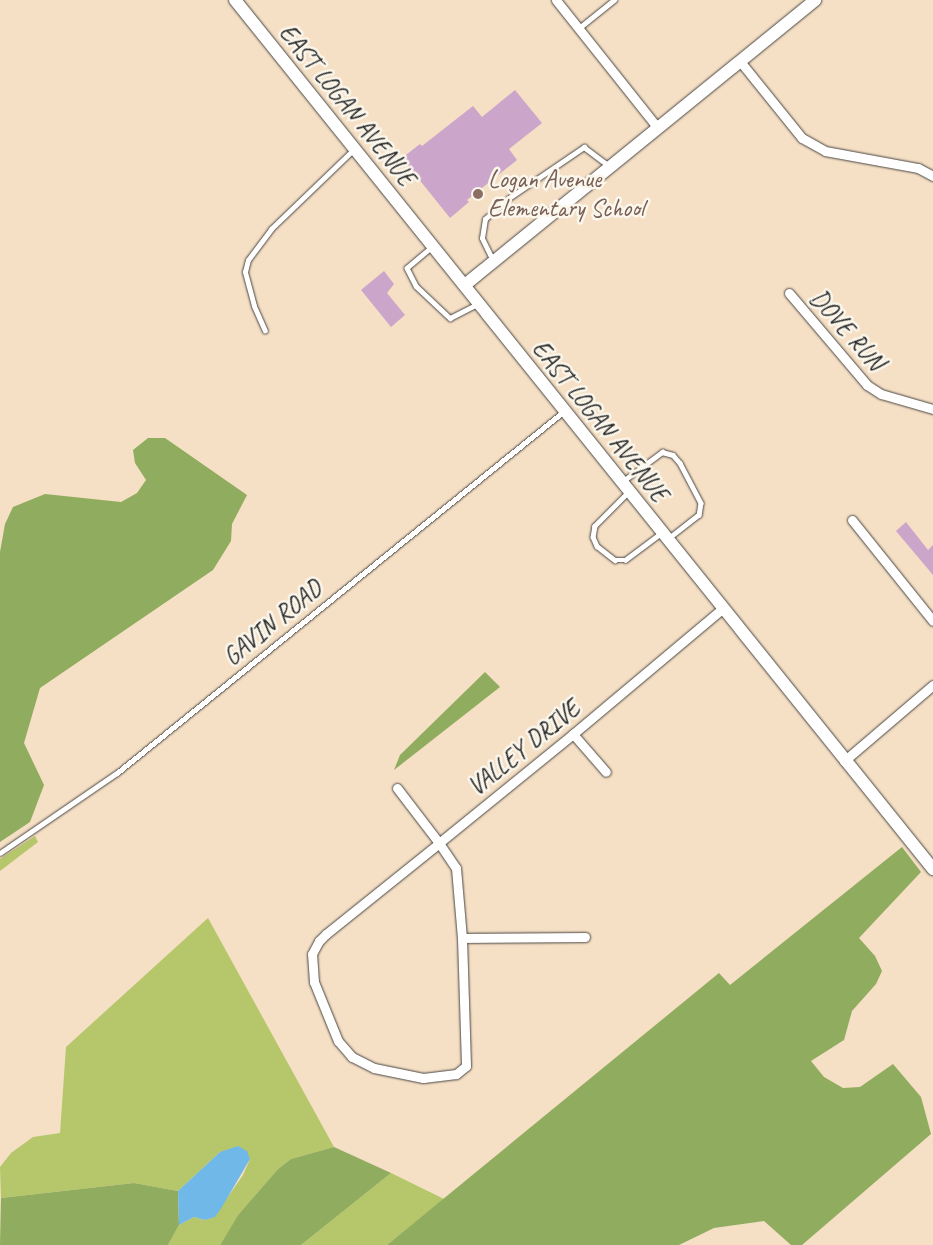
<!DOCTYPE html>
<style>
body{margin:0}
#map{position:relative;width:933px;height:1245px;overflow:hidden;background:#f5dfc5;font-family:Caveat,sans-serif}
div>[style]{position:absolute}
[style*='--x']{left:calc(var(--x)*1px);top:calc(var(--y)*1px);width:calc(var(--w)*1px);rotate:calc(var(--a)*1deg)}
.green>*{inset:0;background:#b5c76a}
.forest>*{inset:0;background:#90ac5e}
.water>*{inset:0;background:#70b8e8}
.building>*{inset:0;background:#cba6ca}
.roads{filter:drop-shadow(0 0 1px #494642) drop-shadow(0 0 1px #494642)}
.lane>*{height:4.5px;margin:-2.25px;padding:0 2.25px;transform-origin:2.25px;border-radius:2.25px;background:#fff}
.street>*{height:9px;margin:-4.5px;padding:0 4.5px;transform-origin:4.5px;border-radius:4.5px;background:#fff}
.secondary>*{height:12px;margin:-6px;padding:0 6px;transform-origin:6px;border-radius:6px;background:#fff}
.dots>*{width:14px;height:14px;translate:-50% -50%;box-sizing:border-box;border:2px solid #fbf7ec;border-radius:50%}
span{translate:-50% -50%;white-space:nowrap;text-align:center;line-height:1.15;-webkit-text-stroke:5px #fbf7ec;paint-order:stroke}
.street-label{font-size:25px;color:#2b2b2b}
.education-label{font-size:25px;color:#785e54}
.left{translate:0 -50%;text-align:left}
</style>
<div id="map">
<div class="green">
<i style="clip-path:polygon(35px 836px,38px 842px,0 871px,0 859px)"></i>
<i style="clip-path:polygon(208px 918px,334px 1147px,291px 1159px,278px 1169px,238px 1215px,220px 1245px,168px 1245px,179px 1225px,194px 1217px,205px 1220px,214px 1217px,243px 1175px,250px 1159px,220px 1152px,178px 1191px,134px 1183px,1px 1198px,0 1167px,11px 1153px,33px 1137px,60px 1133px,66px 1047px)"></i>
<i style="clip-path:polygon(391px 1173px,444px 1199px,387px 1245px,301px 1245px)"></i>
</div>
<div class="forest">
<i style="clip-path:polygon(148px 438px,165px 438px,247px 495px,232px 524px,231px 541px,213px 570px,40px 688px,24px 743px,44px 785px,30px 822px,0 842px,0 552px,5px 524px,13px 507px,45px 494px,121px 502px,137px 493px,146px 480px,135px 463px,133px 450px)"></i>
<i style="clip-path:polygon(485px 672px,500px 687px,394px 770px,400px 755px)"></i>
<i style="clip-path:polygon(902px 847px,921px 872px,859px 938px,875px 956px,882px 971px,876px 984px,852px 1011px,844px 1040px,811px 1061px,824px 1077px,843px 1088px,860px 1087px,893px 1064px,921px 1097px,931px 1134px,802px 1245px,791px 1245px,764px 1221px,714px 1228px,679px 1245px,387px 1245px,719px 973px,730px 985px)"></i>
<i style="clip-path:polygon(334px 1147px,391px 1173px,301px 1245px,220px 1245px,238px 1215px,278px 1169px,291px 1159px)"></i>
<i style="clip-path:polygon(134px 1183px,178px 1191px,179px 1225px,168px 1245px,0 1245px,1px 1198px)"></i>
</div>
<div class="water">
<i style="clip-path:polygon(238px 1146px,247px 1151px,250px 1159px,222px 1207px,215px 1217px,205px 1220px,194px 1217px,179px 1225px,178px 1191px,220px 1152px)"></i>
</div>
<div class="building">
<i style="clip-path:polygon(515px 90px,542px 123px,509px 149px,517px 160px,467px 200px,469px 202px,450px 218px,402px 158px,420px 144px,422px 146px,473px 106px,482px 117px)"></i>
<i style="clip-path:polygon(384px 271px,394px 284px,387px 293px,405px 315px,391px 327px,361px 290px)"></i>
<i style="clip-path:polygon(906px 522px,928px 550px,933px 545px,933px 575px,896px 531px)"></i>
</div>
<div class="roads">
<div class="lane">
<i style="--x:579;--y:28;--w:45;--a:-38.7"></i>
<i style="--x:431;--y:248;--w:31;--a:140"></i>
<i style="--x:407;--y:268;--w:20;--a:63"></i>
<i style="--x:416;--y:286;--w:47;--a:43.3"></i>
<i style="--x:450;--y:318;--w:30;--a:-27"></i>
<i style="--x:493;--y:261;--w:25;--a:-116"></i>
<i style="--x:482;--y:238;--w:19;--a:-81"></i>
<i style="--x:485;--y:219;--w:32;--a:-41"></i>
<i style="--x:509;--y:198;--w:91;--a:-34.2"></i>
<i style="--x:584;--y:147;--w:30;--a:37"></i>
<i style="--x:265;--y:331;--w:27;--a:-114"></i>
<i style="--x:254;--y:306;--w:35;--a:-105"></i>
<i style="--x:245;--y:272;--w:12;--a:-76"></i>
<i style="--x:248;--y:260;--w:39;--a:-53"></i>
<i style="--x:271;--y:229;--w:114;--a:-43.9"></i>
<i style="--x:623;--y:481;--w:49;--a:-36.6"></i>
<i style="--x:662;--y:452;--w:11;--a:15"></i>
<i style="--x:673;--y:455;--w:11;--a:49"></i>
<i style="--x:680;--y:463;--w:45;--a:62.3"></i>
<i style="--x:701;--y:503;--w:12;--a:99"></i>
<i style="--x:699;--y:515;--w:37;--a:142"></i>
<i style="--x:628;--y:493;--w:47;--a:135"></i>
<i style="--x:595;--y:526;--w:11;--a:100"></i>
<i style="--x:593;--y:537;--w:10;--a:66"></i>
<i style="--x:597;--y:546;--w:23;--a:38"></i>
<i style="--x:615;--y:560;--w:10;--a:0"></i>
<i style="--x:625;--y:560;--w:45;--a:-36.9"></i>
<i style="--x:0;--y:853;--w:142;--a:-34.4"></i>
<i style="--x:117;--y:773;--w:574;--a:-38.99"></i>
</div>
<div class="street">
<i style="--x:556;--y:0;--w:162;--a:51.5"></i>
<i style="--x:739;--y:60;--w:100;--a:51.1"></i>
<i style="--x:802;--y:138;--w:26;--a:29"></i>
<i style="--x:825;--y:151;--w:95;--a:10.4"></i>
<i style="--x:918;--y:168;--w:17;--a:28"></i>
<i style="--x:789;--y:293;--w:121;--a:49.7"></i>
<i style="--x:867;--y:385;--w:17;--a:33"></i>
<i style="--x:881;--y:394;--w:54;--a:16.1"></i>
<i style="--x:852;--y:520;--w:129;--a:51.3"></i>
<i style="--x:573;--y:734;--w:50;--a:49"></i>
<i style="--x:844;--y:761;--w:117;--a:-40.5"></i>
<i style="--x:397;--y:788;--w:69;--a:52.6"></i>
<i style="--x:439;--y:843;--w:30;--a:56"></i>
<i style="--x:456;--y:868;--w:70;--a:85.1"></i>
<i style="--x:462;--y:938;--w:128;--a:88.2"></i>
<i style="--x:466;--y:1066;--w:13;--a:141"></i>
<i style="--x:456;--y:1074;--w:33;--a:173"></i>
<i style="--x:423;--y:1078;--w:50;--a:-168.5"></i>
<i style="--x:374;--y:1068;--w:25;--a:-153"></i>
<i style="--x:352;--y:1057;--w:21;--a:-131"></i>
<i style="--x:338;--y:1041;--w:64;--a:-112.1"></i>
<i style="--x:314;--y:982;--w:28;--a:-94"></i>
<i style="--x:312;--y:954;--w:15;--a:-62"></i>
<i style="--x:319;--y:941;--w:10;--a:-45"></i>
<i style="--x:326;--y:934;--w:145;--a:-38.8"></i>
<i style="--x:439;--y:843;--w:173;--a:-39.1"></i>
<i style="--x:573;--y:734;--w:194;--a:-40"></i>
<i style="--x:462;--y:938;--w:123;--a:-0.5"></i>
</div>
<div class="secondary">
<i style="--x:235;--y:0;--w:1115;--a:51.23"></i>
<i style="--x:466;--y:284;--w:450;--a:-39.1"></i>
</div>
</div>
<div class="dots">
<i style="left:478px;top:194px;background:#8d6e63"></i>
</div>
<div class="street-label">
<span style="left:347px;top:105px;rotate:51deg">EAST LOGAN AVENUE</span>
<span style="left:847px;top:330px;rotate:49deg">DOVE RUN</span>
<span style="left:600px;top:421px;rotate:51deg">EAST LOGAN AVENUE</span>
<span style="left:273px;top:623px;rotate:-39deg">GAVIN ROAD</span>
<span style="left:524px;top:748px;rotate:-39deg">VALLEY DRIVE</span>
</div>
<div class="education-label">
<span class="left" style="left:488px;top:194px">Logan Avenue<br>Elementary School</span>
</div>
</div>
